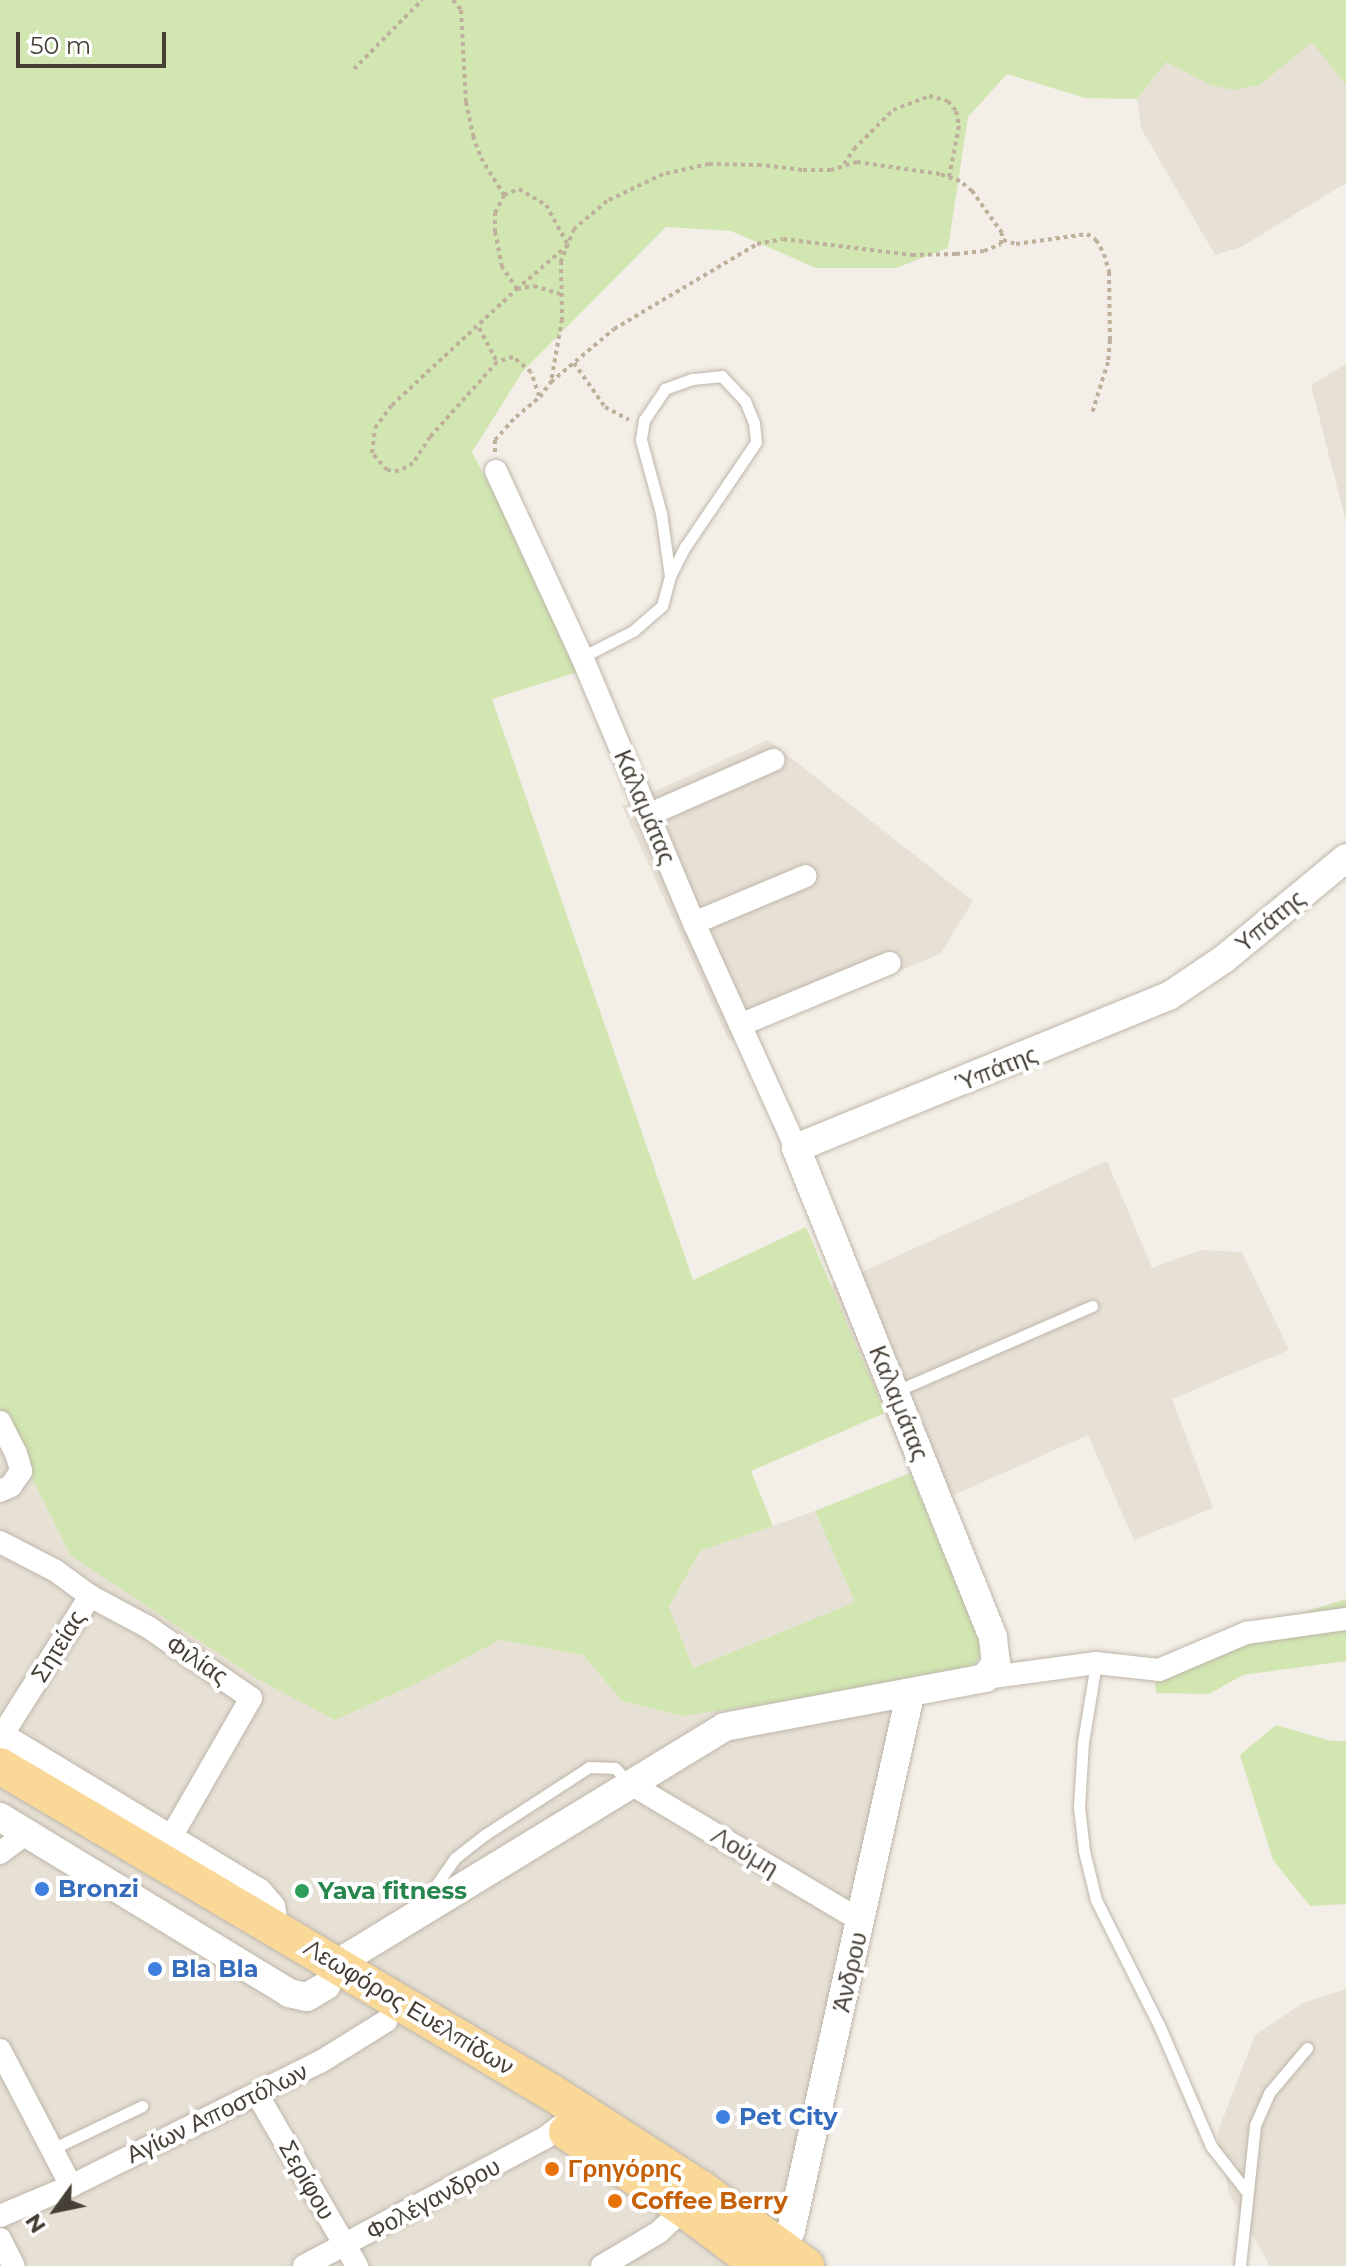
<!DOCTYPE html>
<meta charset="utf-8">
<style>
body{margin:0}
#map{position:relative;width:1346px;height:2266px;overflow:hidden;background:#f3eee7;font-family:Montserrat,sans-serif}
div>[style]{position:absolute}
[style*='--x']{left:calc(var(--x)*1px);top:calc(var(--y)*1px);width:calc(var(--w)*1px);rotate:calc(var(--a)*1deg)}
.residential>*{inset:0;background:#e7e0d5}
.green>*{inset:0;background:#d1e6b1}
.path>*{height:4px;margin-top:-2px;transform-origin:0;background:repeating-linear-gradient(90deg,#bfb09c 0 4px,transparent 0 8px)}
.roads{filter:drop-shadow(0 0 2px #beb6aa) drop-shadow(0 0 2px #beb6aa)}
.service>*{height:11px;margin:-5.5px;padding:0 5.5px;transform-origin:5.5px;border-radius:5.5px;background:#fff}
.minor>*{height:22px;margin:-11px;padding:0 11px;transform-origin:11px;border-radius:11px;background:#fff}
.tertiary>*{height:28px;margin:-14px;padding:0 14px;transform-origin:14px;border-radius:14px;background:#fff}
.primary>*{height:36px;margin:-18px;padding:0 18px;transform-origin:18px;border-radius:18px;background:#fad898}
.dots>*{width:22px;height:22px;translate:-50% -50%;box-sizing:border-box;border:4px solid #fff;border-radius:50%}
span{translate:-50% -50%;white-space:nowrap;text-align:center;line-height:1.15;-webkit-text-stroke:8px #fff;paint-order:stroke}
.street-label{font-size:24px;color:#463f36}
.shop-label{font-size:24px;color:#366cbe;font-weight:700}
.left{translate:0 -50%;text-align:left}
.leisure-label{font-size:24px;color:#27864d;font-weight:700}
.food-label{font-size:24px;color:#c56008;font-weight:700}
.north{position:absolute;left:16px;top:2170px;width:80px;height:80px;-webkit-text-stroke:6px #fff;paint-order:stroke;rotate:237deg;font-size:22px;font-weight:700;line-height:32px;text-align:center;color:#463f36}
.north::after{content:'';display:block;margin:auto;width:28px;height:36px;background:#463f36;clip-path:polygon(50% 0,100% 100%,50% 72%,0 100%)}
.scale{position:absolute;left:16px;top:32px;width:150px;height:36px;box-sizing:border-box;border:4px solid #463f36;border-top:0;padding-left:10px;font-size:24px;line-height:28px;white-space:nowrap;color:#463f36;-webkit-text-stroke:6px #fff;paint-order:stroke}
</style>
<div id="map">
<div class="residential">
<i style="clip-path:polygon(1312px 41px,1346px 85px,1346px 183px,1241px 247px,1215px 255px,1141px 128px,1137px 99px,1166px 62px,1211px 85px,1260px 85px)"></i>
<i style="clip-path:polygon(1346px 364px,1346px 522px,1311px 385px)"></i>
<i style="clip-path:polygon(768px 740px,973px 901px,940px 954px,729px 1041px,622px 806px)"></i>
<i style="clip-path:polygon(1107px 1161px,1152px 1268px,1201px 1250px,1242px 1252px,1289px 1350px,1172px 1399px,1213px 1508px,1134px 1540px,1088px 1435px,925px 1508px,831px 1286px)"></i>
<i style="clip-path:polygon(0 1413px,335px 1720px,411px 1686px,499px 1640px,583px 1655px,622px 1701px,921px 1682px,802px 2241px,828px 2266px,0 2266px)"></i>
<i style="clip-path:polygon(815px 1511px,855px 1602px,693px 1668px,669px 1607px,700px 1551px)"></i>
<i style="clip-path:polygon(1346px 1989px,1346px 2266px,1270px 2266px,1229px 2194px,1217px 2134px,1255px 2035px,1303px 2003px)"></i>
</div>
<div class="green">
<i style="clip-path:polygon(0 0,1346px 0,1346px 85px,1312px 42px,1260px 85px,1233px 90px,1211px 85px,1166px 62px,1137px 99px,1085px 98px,1007px 74px,968px 117px,948px 248px,896px 268px,816px 268px,731px 231px,666px 227px,523px 371px,472px 452px,587px 669px,492px 699px,693px 1280px,806px 1227px,885px 1413px,751px 1471px,773px 1526px,700px 1551px,669px 1607px,693px 1668px,855px 1602px,815px 1511px,910px 1473px,982px 1646px,978px 1660px,967px 1671px,921px 1682px,682px 1716px,622px 1701px,583px 1655px,500px 1640px,411px 1686px,335px 1720px,256px 1678px,71px 1556px,0 1413px)"></i>
<i style="clip-path:polygon(1346px 1599px,1346px 1661px,1243px 1675px,1209px 1694px,1156px 1693px,1155px 1676px,1179px 1652px)"></i>
<i style="clip-path:polygon(1276px 1725px,1331px 1741px,1346px 1741px,1346px 1904px,1310px 1906px,1273px 1860px,1240px 1755px)"></i>
</div>
<div class="path">
<i style="--x:453;--y:0;--w:13;--a:51"></i>
<i style="--x:461;--y:10;--w:92;--a:86.9"></i>
<i style="--x:466;--y:102;--w:35;--a:78"></i>
<i style="--x:473;--y:136;--w:23;--a:70"></i>
<i style="--x:481;--y:158;--w:44;--a:58.1"></i>
<i style="--x:354;--y:69;--w:97;--a:-45.4"></i>
<i style="--x:844;--y:164;--w:18;--a:-56"></i>
<i style="--x:854;--y:149;--w:55;--a:-45"></i>
<i style="--x:893;--y:110;--w:39;--a:-21"></i>
<i style="--x:929;--y:96;--w:20;--a:15"></i>
<i style="--x:948;--y:101;--w:13;--a:51"></i>
<i style="--x:956;--y:111;--w:15;--a:79"></i>
<i style="--x:959;--y:126;--w:52;--a:101.1"></i>
<i style="--x:519;--y:189;--w:31;--a:31"></i>
<i style="--x:546;--y:205;--w:46;--a:61.2"></i>
<i style="--x:568;--y:245;--w:67;--a:139.2"></i>
<i style="--x:517;--y:289;--w:27;--a:-124"></i>
<i style="--x:502;--y:267;--w:36;--a:-101"></i>
<i style="--x:495;--y:232;--w:19;--a:-90"></i>
<i style="--x:495;--y:213;--w:20;--a:-63"></i>
<i style="--x:504;--y:195;--w:16;--a:-22"></i>
<i style="--x:1003;--y:240;--w:14;--a:17"></i>
<i style="--x:1016;--y:244;--w:72;--a:-8"></i>
<i style="--x:1087;--y:234;--w:11;--a:34"></i>
<i style="--x:1096;--y:240;--w:16;--a:60"></i>
<i style="--x:1104;--y:254;--w:19;--a:74"></i>
<i style="--x:1109;--y:272;--w:68;--a:89.2"></i>
<i style="--x:1110;--y:340;--w:22;--a:95"></i>
<i style="--x:1108;--y:362;--w:53;--a:107.4"></i>
<i style="--x:479;--y:328;--w:38;--a:62"></i>
<i style="--x:574;--y:363;--w:54;--a:54.8"></i>
<i style="--x:605;--y:407;--w:27;--a:28"></i>
<i style="--x:539;--y:396;--w:25;--a:-108"></i>
<i style="--x:531;--y:372;--w:23;--a:-140"></i>
<i style="--x:513;--y:357;--w:17;--a:163"></i>
<i style="--x:497;--y:362;--w:101;--a:131.8"></i>
<i style="--x:430;--y:437;--w:31;--a:123"></i>
<i style="--x:413;--y:463;--w:16;--a:150"></i>
<i style="--x:399;--y:471;--w:12;--a:-175"></i>
<i style="--x:387;--y:470;--w:23;--a:-131"></i>
<i style="--x:372;--y:453;--w:25;--a:-83"></i>
<i style="--x:375;--y:428;--w:29;--a:-54"></i>
<i style="--x:392;--y:405;--w:171;--a:-42.9"></i>
<i style="--x:517;--y:289;--w:17;--a:-10"></i>
<i style="--x:534;--y:286;--w:27;--a:17"></i>
<i style="--x:495;--y:452;--w:12;--a:-90"></i>
<i style="--x:495;--y:440;--w:31;--a:-48"></i>
<i style="--x:516;--y:417;--w:31;--a:-40"></i>
<i style="--x:540;--y:397;--w:19;--a:-54"></i>
<i style="--x:551;--y:382;--w:82;--a:-40.1"></i>
<i style="--x:614;--y:329;--w:166;--a:-30.7"></i>
<i style="--x:757;--y:244;--w:26;--a:-11"></i>
<i style="--x:783;--y:239;--w:130;--a:7.1"></i>
<i style="--x:912;--y:255;--w:44;--a:-1.3"></i>
<i style="--x:956;--y:254;--w:28;--a:-6"></i>
<i style="--x:984;--y:251;--w:18;--a:-22"></i>
<i style="--x:1001;--y:244;--w:11;--a:-85"></i>
<i style="--x:1002;--y:233;--w:52;--a:-125.5"></i>
<i style="--x:972;--y:191;--w:16;--a:-140"></i>
<i style="--x:960;--y:181;--w:21;--a:-161"></i>
<i style="--x:940;--y:174;--w:84;--a:-171.8"></i>
<i style="--x:857;--y:162;--w:27;--a:163"></i>
<i style="--x:831;--y:170;--w:29;--a:180"></i>
<i style="--x:802;--y:170;--w:41;--a:-173"></i>
<i style="--x:761;--y:165;--w:52;--a:-178.9"></i>
<i style="--x:709;--y:164;--w:47;--a:167.7"></i>
<i style="--x:663;--y:174;--w:62;--a:154.3"></i>
<i style="--x:607;--y:201;--w:43;--a:139.7"></i>
<i style="--x:574;--y:229;--w:35;--a:112"></i>
<i style="--x:561;--y:261;--w:58;--a:89"></i>
<i style="--x:562;--y:319;--w:64;--a:99.9"></i>
</div>
<div class="roads">
<div class="service">
<i style="--x:582;--y:657;--w:57;--a:-27"></i>
<i style="--x:633;--y:631;--w:38;--a:-41"></i>
<i style="--x:662;--y:606;--w:31;--a:-75"></i>
<i style="--x:670;--y:576;--w:33;--a:-63"></i>
<i style="--x:685;--y:547;--w:127;--a:-55.9"></i>
<i style="--x:756;--y:442;--w:19;--a:-96"></i>
<i style="--x:754;--y:423;--w:24;--a:-112"></i>
<i style="--x:745;--y:401;--w:34;--a:-133"></i>
<i style="--x:722;--y:376;--w:30;--a:174"></i>
<i style="--x:692;--y:379;--w:29;--a:160"></i>
<i style="--x:665;--y:389;--w:37;--a:124"></i>
<i style="--x:644;--y:420;--w:20;--a:99"></i>
<i style="--x:641;--y:440;--w:76;--a:74.7"></i>
<i style="--x:661;--y:513;--w:64;--a:81.9"></i>
<i style="--x:894;--y:1392;--w:216;--a:-23.5"></i>
<i style="--x:1096;--y:1663;--w:80;--a:99.3"></i>
<i style="--x:1083;--y:1742;--w:65;--a:93.5"></i>
<i style="--x:1079;--y:1807;--w:44;--a:83.5"></i>
<i style="--x:1084;--y:1851;--w:50;--a:76.2"></i>
<i style="--x:1096;--y:1900;--w:140;--a:63.3"></i>
<i style="--x:1159;--y:2025;--w:132;--a:66.7"></i>
<i style="--x:1211;--y:2146;--w:58;--a:52"></i>
<i style="--x:427;--y:1898;--w:49;--a:-55"></i>
<i style="--x:455;--y:1858;--w:39;--a:-38"></i>
<i style="--x:486;--y:1834;--w:123;--a:-33"></i>
<i style="--x:589;--y:1767;--w:26;--a:2"></i>
<i style="--x:615;--y:1768;--w:21;--a:47"></i>
<i style="--x:52;--y:2149;--w:100;--a:-25.5"></i>
<i style="--x:1240;--y:2266;--w:142;--a:-83.9"></i>
<i style="--x:1255;--y:2125;--w:35;--a:-66"></i>
<i style="--x:1269;--y:2093;--w:59;--a:-49.8"></i>
</div>
<div class="minor">
<i style="--x:496;--y:471;--w:205;--a:65.2"></i>
<i style="--x:582;--y:657;--w:289;--a:67.2"></i>
<i style="--x:694;--y:923;--w:247;--a:65.6"></i>
<i style="--x:648;--y:815;--w:137;--a:-23.7"></i>
<i style="--x:694;--y:923;--w:121;--a:-22.8"></i>
<i style="--x:740;--y:1025;--w:162;--a:-22.5"></i>
<i style="--x:0;--y:1422;--w:35;--a:63"></i>
<i style="--x:16;--y:1453;--w:19;--a:74"></i>
<i style="--x:21;--y:1471;--w:18;--a:124"></i>
<i style="--x:11;--y:1486;--w:12;--a:156"></i>
<i style="--x:0;--y:1542;--w:63;--a:27.4"></i>
<i style="--x:56;--y:1571;--w:42;--a:36.3"></i>
<i style="--x:90;--y:1596;--w:66;--a:28.1"></i>
<i style="--x:148;--y:1627;--w:125;--a:34.6"></i>
<i style="--x:251;--y:1698;--w:163;--a:119.9"></i>
<i style="--x:985;--y:1678;--w:112;--a:-7.7"></i>
<i style="--x:1096;--y:1663;--w:63;--a:6.3"></i>
<i style="--x:1159;--y:1670;--w:95;--a:-23"></i>
<i style="--x:1246;--y:1633;--w:101;--a:-8"></i>
<i style="--x:1;--y:1737;--w:167;--a:-57.7"></i>
<i style="--x:629;--y:1783;--w:270;--a:30.7"></i>
<i style="--x:0;--y:1853;--w:34;--a:-37"></i>
<i style="--x:0;--y:2050;--w:153;--a:62.4"></i>
<i style="--x:257;--y:2094;--w:199;--a:59.8"></i>
<i style="--x:0;--y:2216;--w:77;--a:-22.9"></i>
<i style="--x:71;--y:2186;--w:278;--a:-26.5"></i>
<i style="--x:320;--y:2062;--w:78;--a:-31.8"></i>
<i style="--x:0;--y:2239;--w:30;--a:63"></i>
<i style="--x:304;--y:2266;--w:273;--a:-28"></i>
<i style="--x:545;--y:2138;--w:18;--a:-38"></i>
<i style="--x:602;--y:2266;--w:66;--a:-30.8"></i>
<i style="--x:659;--y:2232;--w:34;--a:-43"></i>
</div>
<div class="tertiary">
<i style="--x:0;--y:1736;--w:301;--a:31.2"></i>
<i style="--x:258;--y:1892;--w:20;--a:49"></i>
<i style="--x:271;--y:1907;--w:20;--a:79"></i>
<i style="--x:0;--y:1817;--w:338;--a:31.3"></i>
<i style="--x:289;--y:1993;--w:18;--a:13"></i>
<i style="--x:307;--y:1997;--w:23;--a:-31"></i>
<i style="--x:338;--y:1963;--w:452;--a:-31.4"></i>
<i style="--x:724;--y:1727;--w:266;--a:-10.6"></i>
<i style="--x:985;--y:1678;--w:19;--a:-54"></i>
<i style="--x:996;--y:1663;--w:26;--a:-97"></i>
<i style="--x:993;--y:1637;--w:527;--a:-111.94"></i>
<i style="--x:796;--y:1148;--w:403;--a:-22.2"></i>
<i style="--x:1169;--y:996;--w:66;--a:-33.9"></i>
<i style="--x:1224;--y:959;--w:158;--a:-39.6"></i>
<i style="--x:784;--y:2247;--w:18;--a:-68"></i>
<i style="--x:791;--y:2230;--w:548;--a:-77.46"></i>
</div>
<div class="primary">
<i style="--x:0;--y:1766;--w:644;--a:30.63"></i>
<i style="--x:554;--y:2094;--w:174;--a:32.8"></i>
<i style="--x:700;--y:2188;--w:132;--a:36.3"></i>
<i style="--x:567;--y:2132;--w:140;--a:33.3"></i>
<i style="--x:684;--y:2209;--w:95;--a:36.9"></i>
</div>
</div>
<div class="dots">
<i style="left:42px;top:1889px;background:#3f7fe0"></i>
<i style="left:302px;top:1891px;background:#2e9e5b"></i>
<i style="left:155px;top:1969px;background:#3f7fe0"></i>
<i style="left:723px;top:2117px;background:#3f7fe0"></i>
<i style="left:552px;top:2169px;background:#e8710a"></i>
<i style="left:615px;top:2201px;background:#e8710a"></i>
</div>
<div class="street-label">
<span style="left:645px;top:807px;rotate:67deg">Καλαμάτας</span>
<span style="left:1270px;top:921px;rotate:-40deg">Υπάτης</span>
<span style="left:996px;top:1069px;rotate:-22deg">Ύπάτης</span>
<span style="left:899px;top:1403px;rotate:68deg">Καλαμάτας</span>
<span style="left:58px;top:1646px;rotate:-58deg">Σητείας</span>
<span style="left:197px;top:1660px;rotate:33deg">Φιλίας</span>
<span style="left:745px;top:1852px;rotate:31deg">Λούμη</span>
<span style="left:850px;top:1972px;rotate:-77deg">Άνδρου</span>
<span style="left:409px;top:2007px;rotate:31deg">Λεωφόρος Ευελπίδων</span>
<span style="left:217px;top:2113px;rotate:-26deg">Αγίων Αποστόλων</span>
<span style="left:307px;top:2180px;rotate:60deg">Σερίφου</span>
<span style="left:433px;top:2199px;rotate:-28deg">Φολέγανδρου</span>
</div>
<div class="shop-label">
<span class="left" style="left:58px;top:1889px">Bronzi</span>
<span class="left" style="left:171px;top:1969px">Bla Bla</span>
<span class="left" style="left:739px;top:2117px">Pet City</span>
</div>
<div class="leisure-label">
<span class="left" style="left:318px;top:1891px">Yava fitness</span>
</div>
<div class="food-label">
<span class="left" style="left:568px;top:2169px">Γρηγόρης</span>
<span class="left" style="left:631px;top:2201px">Coffee Berry</span>
</div>
<div class="north">N</div>
<div class="scale">50 m</div>
</div>
